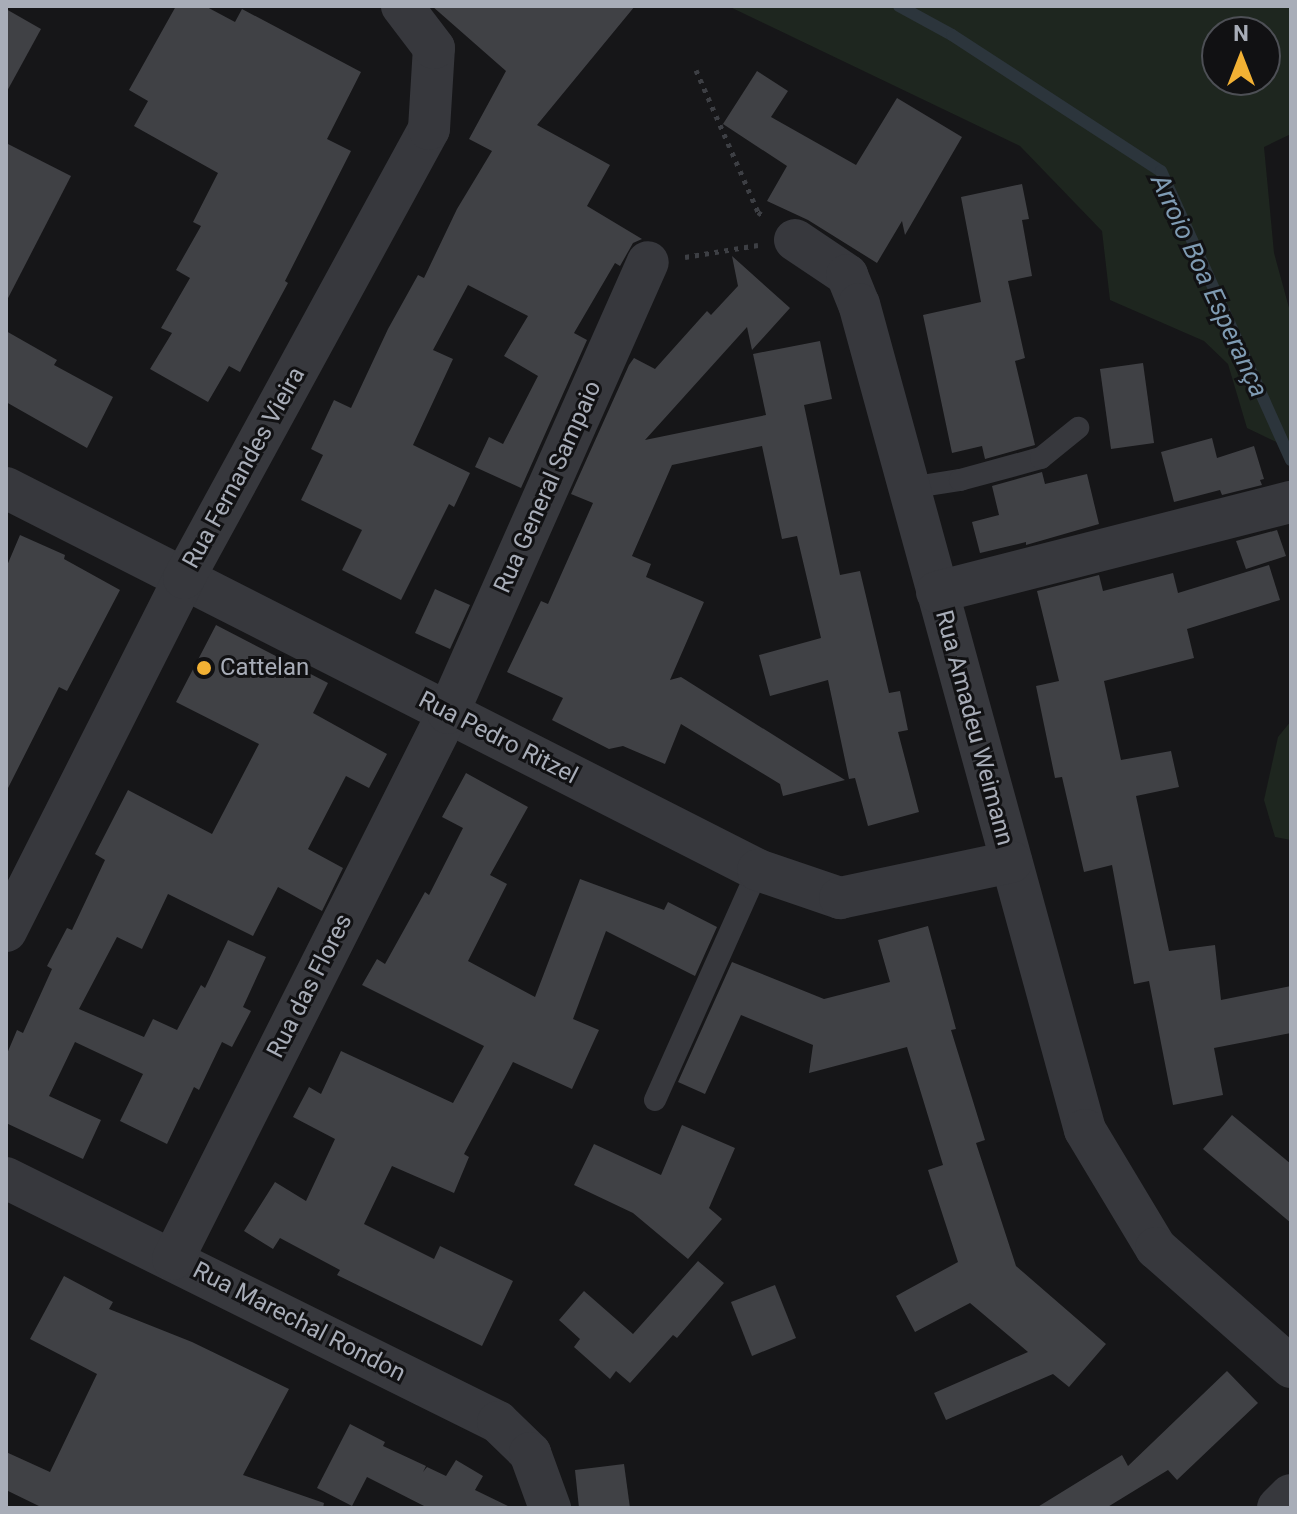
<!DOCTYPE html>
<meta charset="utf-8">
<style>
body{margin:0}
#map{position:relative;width:1297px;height:1514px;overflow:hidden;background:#161618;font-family:Roboto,sans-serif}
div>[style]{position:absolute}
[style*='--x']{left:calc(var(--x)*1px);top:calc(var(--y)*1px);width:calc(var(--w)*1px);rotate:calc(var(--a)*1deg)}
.green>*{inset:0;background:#1e261f}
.stream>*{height:12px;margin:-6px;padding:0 6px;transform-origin:6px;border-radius:6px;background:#2c353c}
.building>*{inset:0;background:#404145}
.path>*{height:5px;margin-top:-2.5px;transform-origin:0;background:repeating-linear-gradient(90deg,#3d3f44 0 4px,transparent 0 10px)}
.service>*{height:22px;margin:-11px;padding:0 11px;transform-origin:11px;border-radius:11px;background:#37383d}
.minor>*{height:42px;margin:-21px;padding:0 21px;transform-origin:21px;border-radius:21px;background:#37383d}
.tertiary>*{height:44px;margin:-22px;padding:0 22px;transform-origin:22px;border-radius:22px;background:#37383d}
.dots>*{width:22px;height:22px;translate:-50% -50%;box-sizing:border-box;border:4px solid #111113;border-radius:50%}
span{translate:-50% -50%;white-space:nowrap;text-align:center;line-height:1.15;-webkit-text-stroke:6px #111113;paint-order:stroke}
.street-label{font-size:24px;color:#a8adb8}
.poi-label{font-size:24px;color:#a8adb8}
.left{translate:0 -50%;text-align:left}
.water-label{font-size:26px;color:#7f9bb3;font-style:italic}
.frame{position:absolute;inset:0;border:8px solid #a8adb8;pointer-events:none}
.north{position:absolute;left:1201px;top:16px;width:80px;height:80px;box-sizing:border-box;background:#111113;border:2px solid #4d4f55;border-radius:50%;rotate:0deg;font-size:22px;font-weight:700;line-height:32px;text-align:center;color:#a8adb8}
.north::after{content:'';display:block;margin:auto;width:28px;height:36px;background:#f2b134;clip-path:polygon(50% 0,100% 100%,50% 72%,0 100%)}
</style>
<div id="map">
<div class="green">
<i style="clip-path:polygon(evenodd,728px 6px,1291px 6px,1291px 134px,1264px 147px,1274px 253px,1291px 315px,1291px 449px,1247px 428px,1228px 364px,1204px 341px,1110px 300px,1102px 231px,1020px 146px,728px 6px,1217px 32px,1265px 32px,1265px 80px,1217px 80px,1217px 32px)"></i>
<i style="clip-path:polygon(1291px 721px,1291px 840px,1275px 837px,1264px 800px,1278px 737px)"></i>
</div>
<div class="stream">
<i style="--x:899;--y:6;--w:60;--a:28.7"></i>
<i style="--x:952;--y:35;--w:249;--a:33.1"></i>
<i style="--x:1161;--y:171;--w:317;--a:65.8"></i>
</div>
<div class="building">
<i style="clip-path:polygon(176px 6px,205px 6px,235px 22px,242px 9px,361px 72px,327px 139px,351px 151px,285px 281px,288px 283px,240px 372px,229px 366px,208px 402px,150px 369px,172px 333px,161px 328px,190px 278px,176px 270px,201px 226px,193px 222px,218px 173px,134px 126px,148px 101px,129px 90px)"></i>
<i style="clip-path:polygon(432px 6px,635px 6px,537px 125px,610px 165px,587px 206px,642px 239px,633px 243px,620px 266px,615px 263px,574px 333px,587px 340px,521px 488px,475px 467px,489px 437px,503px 444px,538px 376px,504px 356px,528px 316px,468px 285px,433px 350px,453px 359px,413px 445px,470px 473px,454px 507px,449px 504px,401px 600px,342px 570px,362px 530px,301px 500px,323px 455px,311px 449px,334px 400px,351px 408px,388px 329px,418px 275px,424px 278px,457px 209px,492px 151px,469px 139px,506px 71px)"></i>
<i style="clip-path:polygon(6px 9px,41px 29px,6px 93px)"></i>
<i style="clip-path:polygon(757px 71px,788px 91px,771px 117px,856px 165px,897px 98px,962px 137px,905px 235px,902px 221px,877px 263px,808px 220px,767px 201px,787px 166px,723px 124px)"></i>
<i style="clip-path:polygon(6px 143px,71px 176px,6px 302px)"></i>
<i style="clip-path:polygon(1022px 184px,1029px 219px,1022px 220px,1032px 276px,1008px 281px,1025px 358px,1015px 361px,1035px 445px,985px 459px,982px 446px,952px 453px,923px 315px,981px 302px,961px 197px)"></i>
<i style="clip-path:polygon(732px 256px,790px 308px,752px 350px,747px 327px,645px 440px,766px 415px,753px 354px,820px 341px,832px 399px,804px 405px,840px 575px,860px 571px,889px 693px,900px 691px,908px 730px,898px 732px,919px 812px,868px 826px,855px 778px,849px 779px,828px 680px,770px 696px,759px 655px,821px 638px,797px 536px,782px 539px,762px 446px,672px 465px,632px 556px,651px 564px,646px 577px,704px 602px,670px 680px,681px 677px,845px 780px,783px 796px,780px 784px,681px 724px,665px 764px,623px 746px,609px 749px,552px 720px,563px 698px,507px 672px,541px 601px,548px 604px,593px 503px,571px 494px,629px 365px,634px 358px,655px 369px,707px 311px,711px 315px,738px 286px)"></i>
<i style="clip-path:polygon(6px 331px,57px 360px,54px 365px,113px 397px,87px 448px,6px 402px)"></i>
<i style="clip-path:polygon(1143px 363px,1154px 443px,1111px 449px,1100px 369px)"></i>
<i style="clip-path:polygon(1212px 438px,1217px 458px,1254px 446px,1264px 479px,1260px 480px,1262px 485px,1222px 495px,1220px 490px,1174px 502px,1161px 452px)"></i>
<i style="clip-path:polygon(1042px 472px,1045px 484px,1087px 474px,1099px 524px,1026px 545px,1026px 542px,980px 553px,972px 522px,999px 515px,992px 486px)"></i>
<i style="clip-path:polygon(1277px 530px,1286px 556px,1246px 569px,1236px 541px)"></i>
<i style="clip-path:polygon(20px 535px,65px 555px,64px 559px,120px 590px,67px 691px,59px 687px,6px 792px,6px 568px)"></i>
<i style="clip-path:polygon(1269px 565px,1280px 600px,1187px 629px,1194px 658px,1104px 681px,1121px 760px,1171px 751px,1179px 787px,1136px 796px,1169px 951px,1215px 945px,1221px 1000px,1291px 986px,1291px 1033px,1214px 1048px,1223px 1095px,1173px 1105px,1149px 981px,1134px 984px,1112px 865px,1084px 872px,1062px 777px,1055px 778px,1036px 686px,1059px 681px,1037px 591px,1099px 575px,1103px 591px,1173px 573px,1178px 593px)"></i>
<i style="clip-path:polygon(435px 589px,470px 605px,450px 649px,415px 633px)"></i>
<i style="clip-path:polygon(216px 625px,328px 683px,313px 713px,387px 754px,369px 788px,346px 776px,308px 849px,343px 868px,322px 911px,278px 887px,253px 936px,168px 894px,142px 949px,117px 937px,79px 1009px,144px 1037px,153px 1019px,177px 1030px,201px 985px,205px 988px,228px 940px,266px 957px,243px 1007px,251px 1011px,232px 1047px,222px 1042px,199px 1090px,194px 1087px,167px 1144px,120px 1121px,143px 1074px,75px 1042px,49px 1096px,101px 1120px,83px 1159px,6px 1123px,6px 1056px,17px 1030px,23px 1033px,52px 969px,47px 966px,67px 928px,72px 930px,105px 860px,95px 854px,128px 790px,212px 834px,259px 744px,176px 702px)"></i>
<i style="clip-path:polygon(466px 773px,528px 807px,490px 875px,507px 884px,468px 961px,535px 997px,580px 879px,664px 910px,668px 902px,717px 927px,695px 976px,606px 931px,573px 1019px,599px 1030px,572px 1089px,513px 1062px,464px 1154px,469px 1157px,454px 1193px,392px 1166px,364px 1224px,434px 1259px,440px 1246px,513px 1281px,482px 1346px,337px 1275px,340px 1270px,280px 1238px,273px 1249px,244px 1231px,275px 1182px,306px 1201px,335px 1139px,293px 1117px,309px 1087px,321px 1094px,341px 1051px,453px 1103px,484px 1046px,362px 985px,377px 959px,385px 964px,425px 892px,429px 895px,463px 828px,442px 817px)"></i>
<i style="clip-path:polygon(928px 926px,956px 1029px,951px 1030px,985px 1140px,976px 1143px,1016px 1266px,1106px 1344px,1069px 1387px,1053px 1374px,946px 1420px,934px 1393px,1028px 1352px,970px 1303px,915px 1332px,896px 1296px,958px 1262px,928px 1170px,943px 1165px,907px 1047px,809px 1073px,813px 1045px,741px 1015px,705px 1094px,678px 1082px,732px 962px,824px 999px,890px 982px,878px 940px)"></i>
<i style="clip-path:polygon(1232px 1115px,1291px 1164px,1291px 1223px,1203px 1149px)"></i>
<i style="clip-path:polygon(682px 1125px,735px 1148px,709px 1208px,722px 1219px,688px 1259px,633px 1213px,574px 1185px,594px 1144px,661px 1175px)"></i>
<i style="clip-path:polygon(698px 1261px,724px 1283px,677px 1338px,673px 1335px,630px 1383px,616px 1371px,610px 1379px,574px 1347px,580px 1339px,559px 1320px,584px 1291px,633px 1334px)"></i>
<i style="clip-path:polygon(64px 1276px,113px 1302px,109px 1309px,192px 1342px,289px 1389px,243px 1475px,324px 1503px,323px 1508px,43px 1508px,6px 1490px,6px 1452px,50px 1472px,97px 1374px,30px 1339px)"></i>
<i style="clip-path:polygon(775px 1285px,796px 1338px,752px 1356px,731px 1302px)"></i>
<i style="clip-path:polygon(1227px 1371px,1258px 1403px,1177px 1480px,1168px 1470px,1106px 1508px,1036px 1508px,1122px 1455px,1128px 1466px)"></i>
<i style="clip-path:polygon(350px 1424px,385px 1442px,383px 1446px,426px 1466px,423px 1472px,427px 1467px,446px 1476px,456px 1460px,483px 1476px,475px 1490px,512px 1508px,428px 1508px,367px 1477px,352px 1506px,317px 1488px)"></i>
<i style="clip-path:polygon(624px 1464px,630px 1508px,579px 1508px,575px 1470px)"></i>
</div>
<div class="path">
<i style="--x:696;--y:70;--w:155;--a:66.4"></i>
<i style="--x:758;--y:212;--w:9;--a:36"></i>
<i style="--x:685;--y:257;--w:74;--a:-9.3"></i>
</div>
<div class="service">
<i style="--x:909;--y:488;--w:52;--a:-8.9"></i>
<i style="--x:960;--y:480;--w:84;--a:-15.2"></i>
<i style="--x:1041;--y:458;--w:48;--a:-39"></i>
<i style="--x:655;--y:1100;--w:252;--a:-65.9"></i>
</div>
<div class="minor">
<i style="--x:795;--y:240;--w:63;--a:33.9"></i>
<i style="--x:847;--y:275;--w:31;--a:68"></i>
<i style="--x:859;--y:304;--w:856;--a:74.7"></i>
<i style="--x:1085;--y:1130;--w:138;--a:59"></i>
<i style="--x:1156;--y:1248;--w:180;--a:41.4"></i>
<i style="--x:6;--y:488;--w:843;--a:26.93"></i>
<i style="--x:758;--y:870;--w:87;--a:18.9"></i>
<i style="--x:840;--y:898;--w:175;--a:-11.9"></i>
<i style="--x:937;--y:592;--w:365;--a:-14.3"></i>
<i style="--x:6;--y:931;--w:395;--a:-63.2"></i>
<i style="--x:184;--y:578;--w:511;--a:-61.38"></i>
<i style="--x:429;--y:129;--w:81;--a:-86.5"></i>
<i style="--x:434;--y:48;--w:53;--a:-127.3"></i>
<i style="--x:6;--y:1178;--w:549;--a:26.38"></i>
<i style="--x:498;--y:1422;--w:45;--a:44.1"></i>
<i style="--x:530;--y:1453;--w:59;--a:70"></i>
<i style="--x:173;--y:1259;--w:611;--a:-63.27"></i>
<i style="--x:448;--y:713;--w:493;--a:-66.1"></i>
</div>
<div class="tertiary">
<i style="--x:1279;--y:1508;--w:17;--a:-45"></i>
</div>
<div class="dots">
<i style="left:204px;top:668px;background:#f2b134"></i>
</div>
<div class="street-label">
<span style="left:244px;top:468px;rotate:-61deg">Rua Fernandes Vieira</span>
<span style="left:548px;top:487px;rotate:-66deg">Rua General Sampaio</span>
<span style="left:974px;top:728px;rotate:75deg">Rua Amadeu Weimann</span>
<span style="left:498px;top:738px;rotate:27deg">Rua Pedro Ritzel</span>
<span style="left:310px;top:986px;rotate:-63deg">Rua das Flores</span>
<span style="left:299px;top:1322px;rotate:27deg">Rua Marechal Rondon</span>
</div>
<div class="poi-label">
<span class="left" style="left:220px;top:668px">Cattelan</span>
</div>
<div class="water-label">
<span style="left:1209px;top:286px;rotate:65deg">Arroio Boa Esperança</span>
</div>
<div class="frame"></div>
<div class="north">N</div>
</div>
